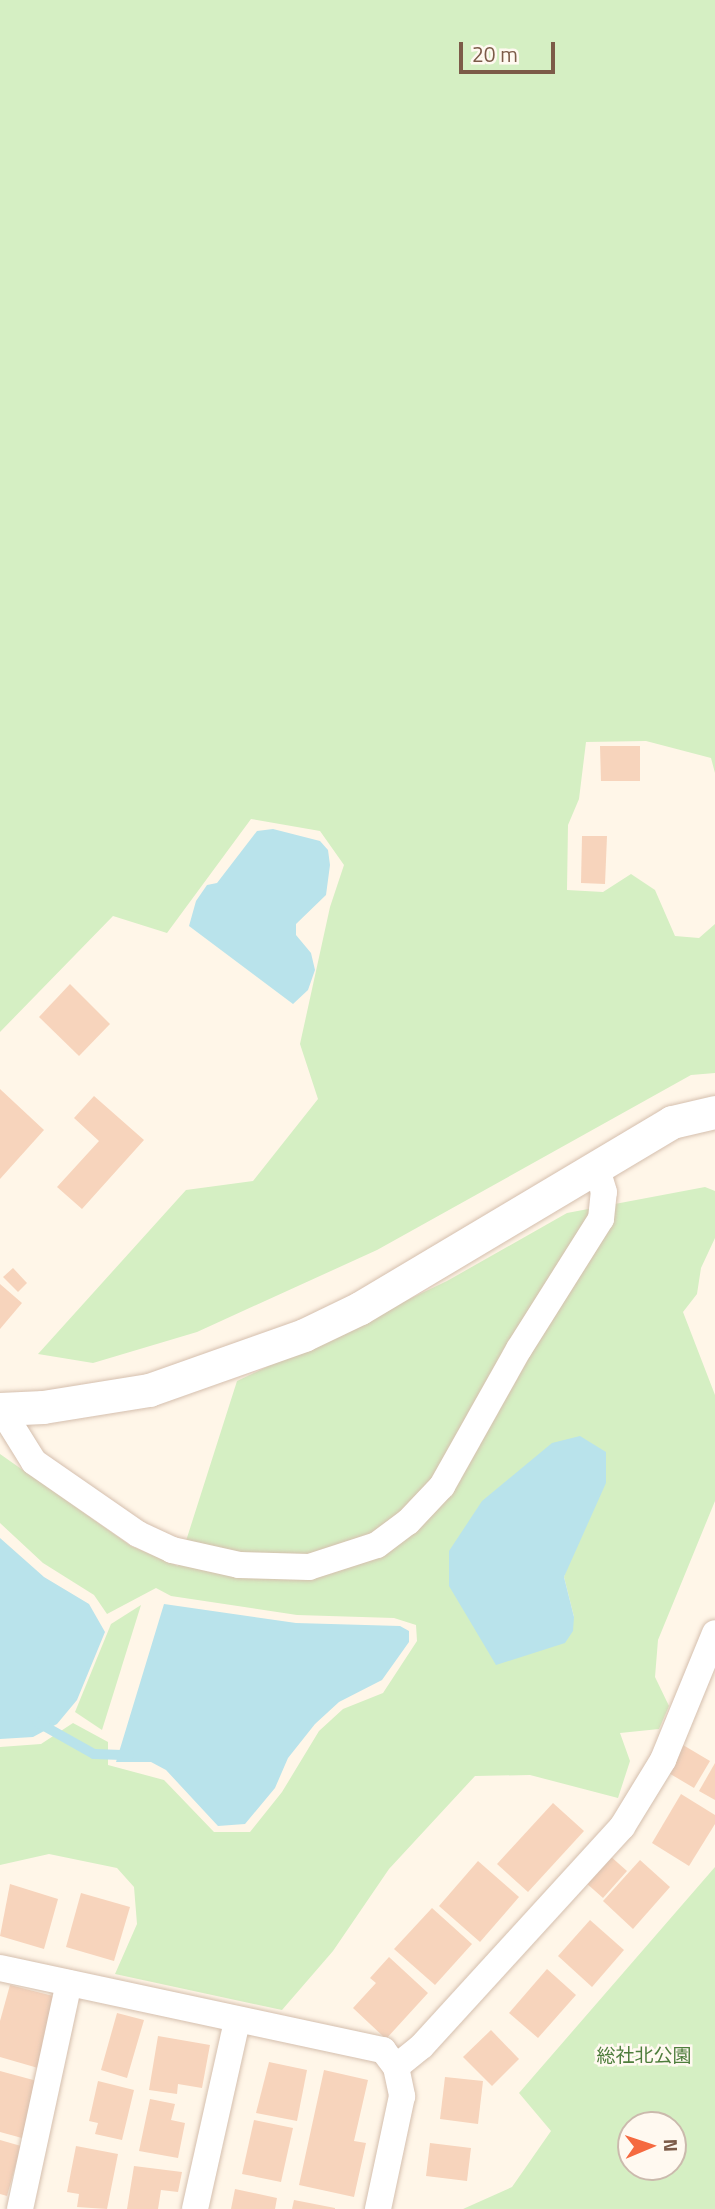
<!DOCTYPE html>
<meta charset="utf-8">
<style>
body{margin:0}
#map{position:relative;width:715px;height:2209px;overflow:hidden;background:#fff6e8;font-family:"Titillium Web","Noto Sans JP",sans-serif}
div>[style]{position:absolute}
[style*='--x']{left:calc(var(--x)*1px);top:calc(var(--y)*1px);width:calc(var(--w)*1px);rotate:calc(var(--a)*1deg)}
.green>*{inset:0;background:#d5efc3}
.water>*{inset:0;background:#b9e3eb}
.stream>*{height:10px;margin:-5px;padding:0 5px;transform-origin:5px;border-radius:5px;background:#b9e3eb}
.building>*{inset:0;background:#f7d4bc}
.roads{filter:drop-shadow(0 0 2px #d5bfae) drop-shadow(0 0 2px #d5bfae)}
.minor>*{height:26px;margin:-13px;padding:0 13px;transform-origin:13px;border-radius:13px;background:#fff}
.tertiary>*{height:33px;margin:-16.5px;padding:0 16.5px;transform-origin:16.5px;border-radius:16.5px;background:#fff}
span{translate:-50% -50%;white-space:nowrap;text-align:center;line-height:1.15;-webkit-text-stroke:5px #fff9f0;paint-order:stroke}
.park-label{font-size:19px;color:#4e7d3c}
.north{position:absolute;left:617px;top:2111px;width:70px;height:70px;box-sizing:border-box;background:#fff9f0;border:2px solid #cbbaad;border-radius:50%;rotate:88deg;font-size:19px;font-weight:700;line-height:28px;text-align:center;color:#7c5b48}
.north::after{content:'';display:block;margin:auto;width:24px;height:32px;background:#f56a40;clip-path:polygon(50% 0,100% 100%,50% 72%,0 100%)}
.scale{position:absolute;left:459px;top:42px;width:96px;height:32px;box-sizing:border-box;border:4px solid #7c5b48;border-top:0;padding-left:9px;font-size:21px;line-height:24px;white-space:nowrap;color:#7c5b48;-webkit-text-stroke:5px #fff9f0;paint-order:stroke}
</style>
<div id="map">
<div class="green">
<i style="clip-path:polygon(0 0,715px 0,715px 773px,711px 758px,646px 741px,586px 742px,579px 799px,568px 825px,567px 890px,603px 892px,631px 874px,655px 890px,675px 936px,699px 938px,715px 924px,715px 1073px,691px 1075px,377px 1250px,197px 1332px,93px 1363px,38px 1354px,186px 1190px,253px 1181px,318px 1099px,300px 1044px,330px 907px,344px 865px,320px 831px,251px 819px,167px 933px,113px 916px,0 1032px)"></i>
<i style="clip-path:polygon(evenodd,705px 1187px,715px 1191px,715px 1238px,701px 1268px,697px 1294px,683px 1312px,715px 1395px,715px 1501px,658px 1640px,655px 1677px,669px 1706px,659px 1729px,620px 1733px,630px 1761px,618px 1798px,530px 1775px,475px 1776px,389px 1869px,333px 1951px,282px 2010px,115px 1974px,137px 1924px,134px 1887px,117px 1868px,49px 1854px,0 1865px,0 1747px,41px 1744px,73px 1723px,108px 1742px,108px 1765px,164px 1780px,214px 1832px,250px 1832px,282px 1792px,319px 1731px,343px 1709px,383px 1693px,417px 1641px,416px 1625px,394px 1618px,297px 1615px,171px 1596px,156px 1588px,107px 1614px,94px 1595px,43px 1563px,0 1523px,0 1454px,131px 1546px,178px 1566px,237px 1381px,447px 1281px,567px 1213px,705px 1187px,449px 1551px,569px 1561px,564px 1577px,574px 1617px,449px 1551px)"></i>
<i style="clip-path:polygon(141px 1605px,102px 1730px,75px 1712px,111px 1624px)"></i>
<i style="clip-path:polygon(evenodd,715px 1867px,715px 2209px,463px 2209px,512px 2187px,551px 2131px,519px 2093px,715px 1867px,631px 2125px,673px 2125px,673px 2167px,631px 2167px,631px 2125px)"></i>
</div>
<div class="water">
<i style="clip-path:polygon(273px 829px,320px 841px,328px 850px,330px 865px,326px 895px,296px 924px,296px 935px,311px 953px,315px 970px,308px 990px,293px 1004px,189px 926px,196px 901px,207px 885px,217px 883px,257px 831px)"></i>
<i style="clip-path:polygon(580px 1436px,606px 1452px,606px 1483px,564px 1577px,574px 1617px,573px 1631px,565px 1643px,496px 1665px,449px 1586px,449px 1551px,482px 1501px,552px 1443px)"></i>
<i style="clip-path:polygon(0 1538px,44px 1577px,89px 1604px,105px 1632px,77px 1700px,57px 1724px,33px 1737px,0 1739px)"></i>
<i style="clip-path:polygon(164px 1604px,296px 1623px,400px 1626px,409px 1631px,409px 1642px,382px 1680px,339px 1702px,315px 1724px,288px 1758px,275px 1788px,245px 1824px,218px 1826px,166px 1770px,151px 1762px,116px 1762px)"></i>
</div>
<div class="stream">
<i style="--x:37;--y:1722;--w:65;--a:29.3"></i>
<i style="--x:94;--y:1754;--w:35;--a:2"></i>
</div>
<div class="building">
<i style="clip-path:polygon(600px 746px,640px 746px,640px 781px,601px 781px)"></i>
<i style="clip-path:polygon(582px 836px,607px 836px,605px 884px,581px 883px)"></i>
<i style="clip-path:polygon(70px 984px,110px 1024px,79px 1056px,39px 1017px)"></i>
<i style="clip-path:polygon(0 1089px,44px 1130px,0 1179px)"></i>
<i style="clip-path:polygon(94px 1096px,144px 1140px,82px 1209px,57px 1187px,99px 1141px,74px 1118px)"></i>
<i style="clip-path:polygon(13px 1268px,27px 1283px,18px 1292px,3px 1277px)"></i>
<i style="clip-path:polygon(0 1284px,22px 1303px,0 1329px)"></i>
<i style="clip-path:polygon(683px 1745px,710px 1761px,694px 1788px,667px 1772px)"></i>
<i style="clip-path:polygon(715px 1763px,715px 1800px,699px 1791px)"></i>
<i style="clip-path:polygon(681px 1794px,715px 1815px,715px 1824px,689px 1866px,652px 1843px)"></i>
<i style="clip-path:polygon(553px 1803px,584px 1831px,528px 1892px,497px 1864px)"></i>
<i style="clip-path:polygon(609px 1855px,627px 1871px,603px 1898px,585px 1882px)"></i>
<i style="clip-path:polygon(640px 1860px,670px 1887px,633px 1929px,603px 1901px)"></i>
<i style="clip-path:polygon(478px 1861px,519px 1897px,480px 1942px,439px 1906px)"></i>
<i style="clip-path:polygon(10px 1884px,58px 1899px,44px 1949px,0 1936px)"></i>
<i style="clip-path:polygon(81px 1893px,130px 1907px,114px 1961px,66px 1947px)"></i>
<i style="clip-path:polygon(432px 1908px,472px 1944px,435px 1985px,394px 1949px)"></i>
<i style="clip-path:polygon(590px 1920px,624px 1950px,592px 1987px,558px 1956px)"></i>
<i style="clip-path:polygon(389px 1957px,428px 1993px,386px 2039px,353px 2008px,376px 1983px,370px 1978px)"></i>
<i style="clip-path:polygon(547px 1969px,576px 1995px,538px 2038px,509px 2013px)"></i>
<i style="clip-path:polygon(10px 1985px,57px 1997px,38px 2068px,0 2057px,0 2021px)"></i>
<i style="clip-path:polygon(117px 2013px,144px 2020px,127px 2078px,101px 2070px)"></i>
<i style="clip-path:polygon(491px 2030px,519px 2059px,492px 2086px,463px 2057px)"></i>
<i style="clip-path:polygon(158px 2036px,210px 2045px,202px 2088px,178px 2084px,177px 2094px,149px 2090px)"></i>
<i style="clip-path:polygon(269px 2062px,307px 2070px,297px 2121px,256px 2113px)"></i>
<i style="clip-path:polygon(324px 2070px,368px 2080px,354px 2141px,366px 2143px,354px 2197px,299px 2185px)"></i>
<i style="clip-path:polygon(0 2071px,37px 2081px,22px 2138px,0 2132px)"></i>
<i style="clip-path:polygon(445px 2077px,483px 2081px,478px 2124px,440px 2119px)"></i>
<i style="clip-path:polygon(98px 2081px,134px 2090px,122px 2140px,95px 2134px,98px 2123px,89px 2121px)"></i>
<i style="clip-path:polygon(150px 2099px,175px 2104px,171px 2120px,185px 2123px,178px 2158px,139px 2151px)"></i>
<i style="clip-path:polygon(254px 2120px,293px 2128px,281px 2182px,242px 2174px)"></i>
<i style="clip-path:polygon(0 2140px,21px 2146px,7px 2196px,0 2194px)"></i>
<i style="clip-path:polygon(430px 2143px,471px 2148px,467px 2181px,426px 2176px)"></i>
<i style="clip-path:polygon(76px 2146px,118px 2154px,107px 2209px,77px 2207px,79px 2194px,67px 2192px)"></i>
<i style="clip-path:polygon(134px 2166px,182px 2172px,178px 2192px,161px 2190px,158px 2209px,127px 2209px)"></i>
<i style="clip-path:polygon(235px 2189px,277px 2198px,275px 2209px,231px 2209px)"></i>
<i style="clip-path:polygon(294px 2200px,335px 2208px,335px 2209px,292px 2209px)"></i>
</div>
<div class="roads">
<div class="minor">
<i style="--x:1;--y:1409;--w:62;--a:58.1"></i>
<i style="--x:34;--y:1462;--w:126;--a:34.7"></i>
<i style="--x:138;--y:1534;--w:38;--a:25"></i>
<i style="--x:172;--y:1550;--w:69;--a:12.6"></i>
<i style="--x:239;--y:1565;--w:70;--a:1.6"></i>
<i style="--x:309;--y:1567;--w:71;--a:-17.9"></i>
<i style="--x:377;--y:1545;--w:39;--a:-37"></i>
<i style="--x:408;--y:1522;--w:50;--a:-46.6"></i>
<i style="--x:442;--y:1486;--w:157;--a:-60.7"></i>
<i style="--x:519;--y:1349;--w:154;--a:-57.8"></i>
<i style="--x:601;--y:1219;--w:27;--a:-84"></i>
<i style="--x:604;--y:1192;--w:28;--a:-107"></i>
<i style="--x:0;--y:1968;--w:392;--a:12.1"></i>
<i style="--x:383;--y:2050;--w:21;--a:53"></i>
<i style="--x:396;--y:2067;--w:30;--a:78"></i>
<i style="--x:402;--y:2096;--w:116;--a:102"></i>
<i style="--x:396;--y:2067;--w:33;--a:-39"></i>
<i style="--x:422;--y:2046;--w:297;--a:-47.6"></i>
<i style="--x:622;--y:1827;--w:79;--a:-58.5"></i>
<i style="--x:663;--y:1760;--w:137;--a:-67.7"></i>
<i style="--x:20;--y:2209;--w:231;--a:-77.8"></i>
<i style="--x:195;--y:2209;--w:193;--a:-77.4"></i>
</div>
<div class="tertiary">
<i style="--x:0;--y:1409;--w:43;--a:-2.7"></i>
<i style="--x:43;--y:1407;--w:107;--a:-9.1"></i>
<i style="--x:149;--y:1390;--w:164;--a:-19.5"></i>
<i style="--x:304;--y:1335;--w:62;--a:-25.7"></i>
<i style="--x:360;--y:1308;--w:363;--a:-30.8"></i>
<i style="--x:672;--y:1122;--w:44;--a:-13.1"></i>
</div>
</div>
<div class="park-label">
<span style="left:644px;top:2055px">総社北公園</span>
</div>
<div class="north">N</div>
<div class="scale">20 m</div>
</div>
